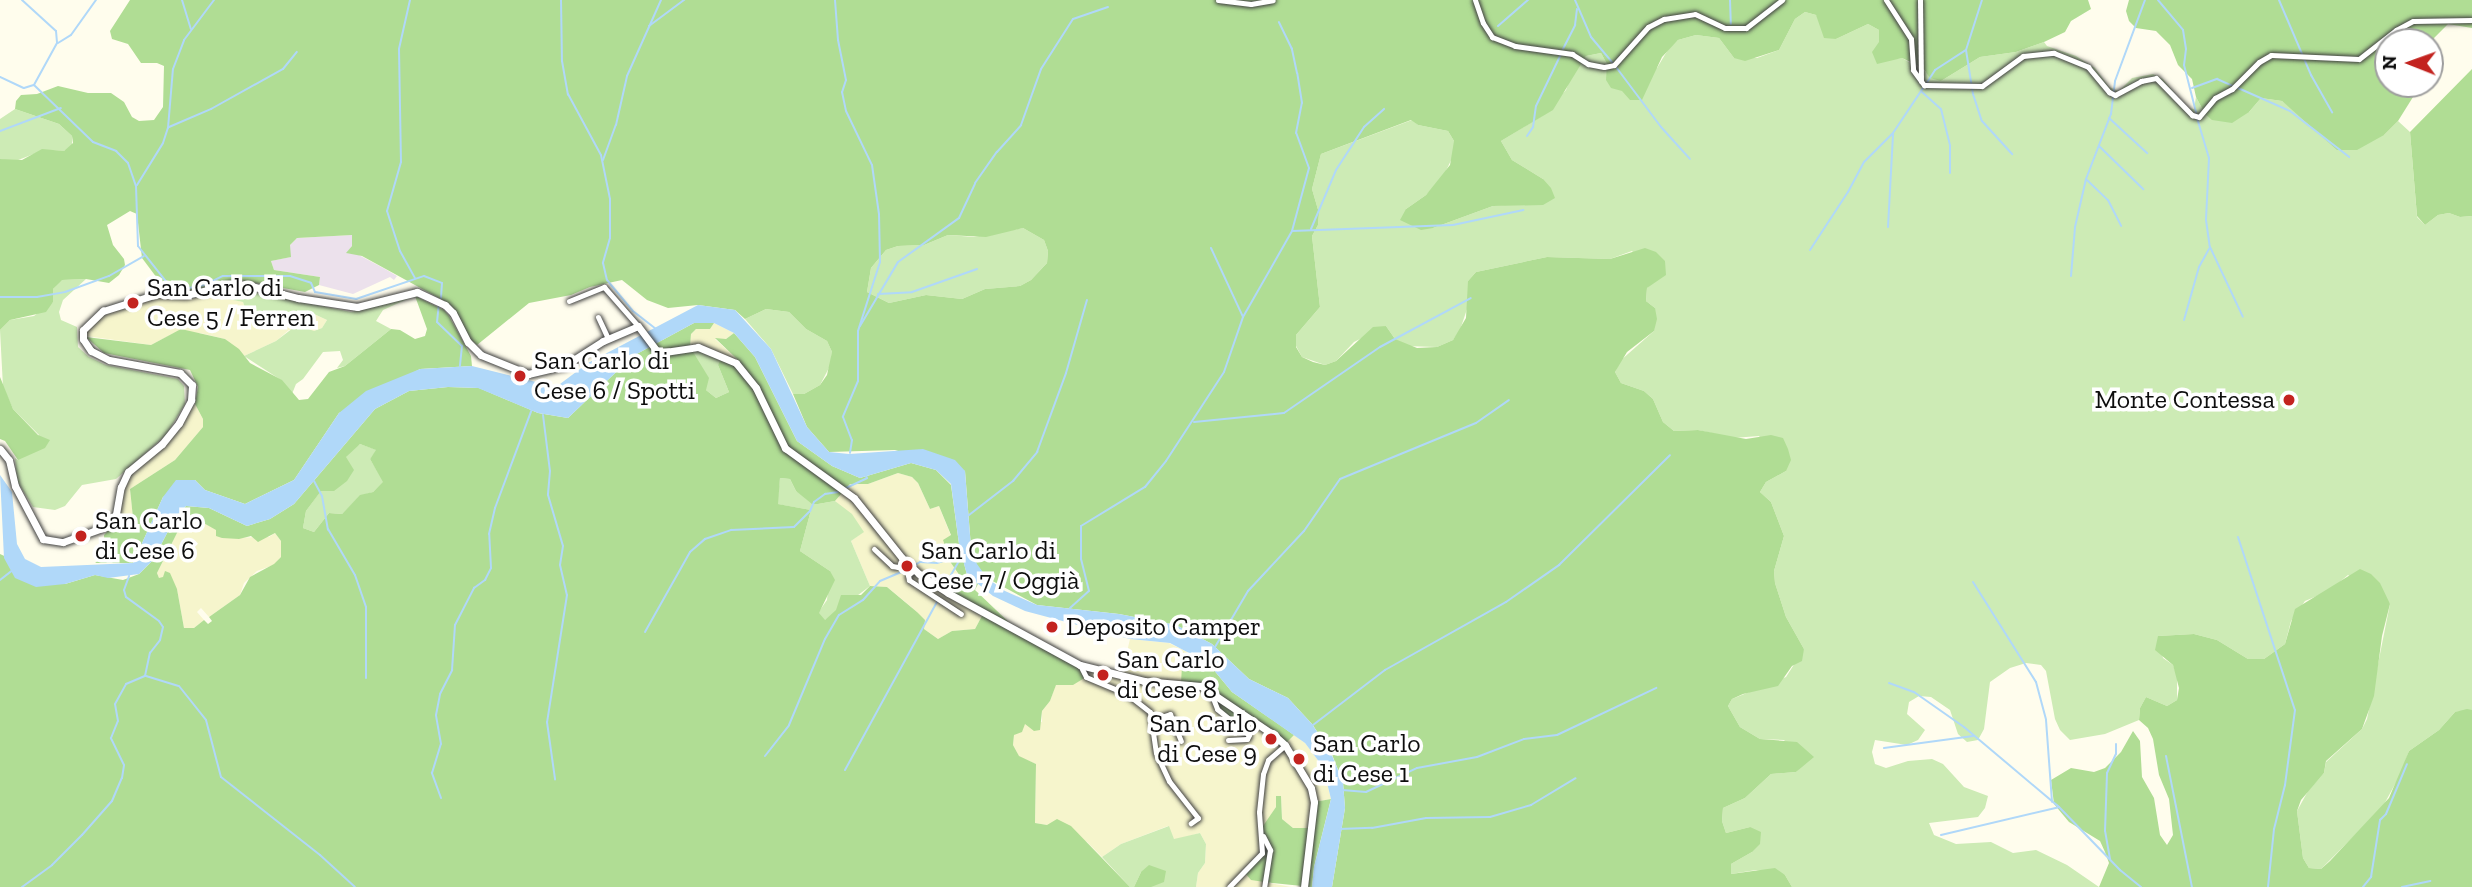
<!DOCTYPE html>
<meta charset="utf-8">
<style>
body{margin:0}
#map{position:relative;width:2472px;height:887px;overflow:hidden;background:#fffded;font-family:"Zilla Slab",serif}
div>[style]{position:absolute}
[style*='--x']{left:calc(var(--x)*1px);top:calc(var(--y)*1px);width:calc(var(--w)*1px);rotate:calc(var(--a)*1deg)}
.industrial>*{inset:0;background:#ece1ec}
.farmland>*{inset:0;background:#f6f5cc}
.green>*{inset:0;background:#cdebb5}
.forest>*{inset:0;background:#b0dd94}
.water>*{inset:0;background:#b0d8f9}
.stream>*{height:2px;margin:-1px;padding:0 1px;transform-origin:1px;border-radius:1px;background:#b0d8f9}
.roads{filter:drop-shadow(0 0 2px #404040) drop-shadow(0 0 2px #404040)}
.minor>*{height:5px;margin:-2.5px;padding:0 2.5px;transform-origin:2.5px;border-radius:2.5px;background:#fff}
.tertiary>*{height:7px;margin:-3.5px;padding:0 3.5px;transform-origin:3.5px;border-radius:3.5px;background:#fff}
.dots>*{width:19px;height:19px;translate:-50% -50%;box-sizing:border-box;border:4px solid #fff;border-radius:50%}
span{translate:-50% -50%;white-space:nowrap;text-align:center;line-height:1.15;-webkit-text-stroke:7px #fff;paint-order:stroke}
.poi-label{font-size:26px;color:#0d0d0d}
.left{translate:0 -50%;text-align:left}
.right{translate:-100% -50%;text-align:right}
.north{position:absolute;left:2374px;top:28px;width:70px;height:70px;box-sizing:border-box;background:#fff;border:2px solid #9e9e9e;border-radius:50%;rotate:271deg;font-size:19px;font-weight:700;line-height:28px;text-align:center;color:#0d0d0d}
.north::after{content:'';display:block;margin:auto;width:24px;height:32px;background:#c3231f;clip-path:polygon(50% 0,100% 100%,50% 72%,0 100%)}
</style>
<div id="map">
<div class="industrial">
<i style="clip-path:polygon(352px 235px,352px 246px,347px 253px,357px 254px,385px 269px,397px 276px,394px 280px,390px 277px,353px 294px,319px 285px,320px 277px,274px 270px,271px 261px,290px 257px,290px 245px,297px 238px)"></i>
</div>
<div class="farmland">
<i style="clip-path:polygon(224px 291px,219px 297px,243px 302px,249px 319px,256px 324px,268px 311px,312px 313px,327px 320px,322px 328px,314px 331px,289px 330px,276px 341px,244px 356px,225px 339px,200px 333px,174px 333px,151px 345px,86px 336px,86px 329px,99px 318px,127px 306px,155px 297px,191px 299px)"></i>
<i style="clip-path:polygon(714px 323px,734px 333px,726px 339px,715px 339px,738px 360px,690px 347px,691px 334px,696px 329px,710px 329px)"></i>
<i style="clip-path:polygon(195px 404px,203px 419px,203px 427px,175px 460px,130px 489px,133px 518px,131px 521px,117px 521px,121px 497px,129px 475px,171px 439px)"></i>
<i style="clip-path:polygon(898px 473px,912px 477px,918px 483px,930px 509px,939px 506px,951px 536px,951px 563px,983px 614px,975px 629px,952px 631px,938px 639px,924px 629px,917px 612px,903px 600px,887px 587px,870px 586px,851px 541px,863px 532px,835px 501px,850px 484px,868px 484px)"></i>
<i style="clip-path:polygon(183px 521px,200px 521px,217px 530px,222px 538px,269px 537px,275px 533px,281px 541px,281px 557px,274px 565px,257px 571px,244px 583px,240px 595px,209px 617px,201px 608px,197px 612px,204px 620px,194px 628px,184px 628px,177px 589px,163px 578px,159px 578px,157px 573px)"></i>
<i style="clip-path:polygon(1130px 639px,1169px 643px,1189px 653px,1182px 666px,1191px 683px,1254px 720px,1284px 744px,1294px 735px,1305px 743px,1323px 767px,1331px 799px,1314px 802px,1311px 828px,1293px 828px,1282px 819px,1281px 796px,1276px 796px,1276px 807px,1262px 829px,1264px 882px,1291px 887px,1196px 887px,1198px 873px,1205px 863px,1206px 844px,1200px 833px,1174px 840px,1168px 826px,1121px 844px,1102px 857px,1087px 842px,1047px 825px,1035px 823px,1036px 764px,1019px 757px,1013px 745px,1014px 735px,1025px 723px,1042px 722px,1042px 711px,1050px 701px,1056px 684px,1080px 665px,1122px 673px)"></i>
</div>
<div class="green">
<i style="clip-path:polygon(1805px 12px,1816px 15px,1836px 39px,1868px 24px,1879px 30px,1879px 42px,1888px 60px,1902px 58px,1941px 81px,1980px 57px,2016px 52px,2044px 42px,2047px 46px,2076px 56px,2095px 68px,2109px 87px,2119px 91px,2132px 78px,2153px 74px,2163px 79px,2187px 108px,2194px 109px,2196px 97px,2205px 114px,2249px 112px,2261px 98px,2282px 101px,2290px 107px,2384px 135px,2398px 121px,2410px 132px,2417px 217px,2425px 225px,2438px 215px,2449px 213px,2460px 217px,2472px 216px,2472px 710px,2455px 712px,2439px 730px,2409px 751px,2400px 775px,2382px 808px,2321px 869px,2309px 868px,2303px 858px,2297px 811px,2308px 791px,2324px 773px,2326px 762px,2362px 729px,2367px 719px,2390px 604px,2348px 575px,2329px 591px,2305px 601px,2291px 621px,2285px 644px,2264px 659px,2248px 659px,2217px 640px,2194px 634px,2158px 636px,2163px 658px,2173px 665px,2177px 676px,2177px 700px,2167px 706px,2146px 697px,2140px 708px,2139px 720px,2105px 734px,2070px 740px,2060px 730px,2055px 719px,2046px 671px,2041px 665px,2026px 663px,2010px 668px,1990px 682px,1984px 729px,1978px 740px,1967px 742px,1958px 734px,1950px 710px,1931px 697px,1919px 696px,1909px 702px,1907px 714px,1925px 730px,1918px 740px,1907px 745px,1875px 740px,1872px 752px,1875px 764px,1886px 768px,1908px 761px,1932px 759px,1943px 764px,1964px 787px,1988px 796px,1985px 808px,1978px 817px,1929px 823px,1934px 835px,1956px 844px,1991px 842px,2013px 853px,2036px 850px,2067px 865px,2099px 887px,1792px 887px,1785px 875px,1756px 870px,1731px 874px,1731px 864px,1752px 852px,1750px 827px,1726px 833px,1722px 821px,1723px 808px,1745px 798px,1771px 774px,1796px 772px,1804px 763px,1784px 740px,1760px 739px,1740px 727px,1728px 706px,1732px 699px,1786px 677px,1804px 649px,1786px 617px,1775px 583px,1774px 571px,1784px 536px,1771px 502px,1760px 492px,1766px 482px,1786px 471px,1759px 436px,1733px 438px,1698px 430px,1674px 431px,1663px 422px,1653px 399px,1644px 391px,1621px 383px,1615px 372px,1620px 361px,1654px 331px,1655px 308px,1646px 301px,1647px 288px,1656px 279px,1632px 251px,1610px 259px,1547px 257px,1476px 272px,1468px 281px,1468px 306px,1460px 330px,1453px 340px,1437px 347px,1405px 346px,1395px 339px,1386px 326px,1354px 342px,1336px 361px,1325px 365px,1302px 357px,1296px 346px,1296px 335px,1320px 307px,1312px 236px,1318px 225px,1319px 213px,1312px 189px,1321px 154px,1412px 120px,1418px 125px,1448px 131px,1454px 141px,1454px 154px,1443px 177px,1426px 195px,1406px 209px,1433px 228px,1493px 206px,1518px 204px,1543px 179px,1512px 160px,1501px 141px,1542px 116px,1566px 90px,1570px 79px,1586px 56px,1601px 53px,1607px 64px,1657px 68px,1669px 48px,1678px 40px,1696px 35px,1719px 38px,1734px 58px,1757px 58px,1779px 50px,1795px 19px)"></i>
<i style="clip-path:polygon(15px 109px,59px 124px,72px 136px,72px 146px,64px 151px,44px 150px,13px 162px,0 159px,0 119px)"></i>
<i style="clip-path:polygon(1023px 228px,1044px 240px,1048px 251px,1047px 263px,1031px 280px,1020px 286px,985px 289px,962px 299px,926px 295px,889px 303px,867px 292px,871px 268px,886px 250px,898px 246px,924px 245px,948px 235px,974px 237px)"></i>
<i style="clip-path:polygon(86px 279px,63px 300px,59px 312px,61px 320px,77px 327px,78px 347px,89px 357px,106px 365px,178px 379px,184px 386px,185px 404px,166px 435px,116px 479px,82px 485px,65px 506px,55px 510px,33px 507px,17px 481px,15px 458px,18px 460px,39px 435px,13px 409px,3px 387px,0 330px,10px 320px,34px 316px,53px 302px,53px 289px,61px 280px)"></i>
<i style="clip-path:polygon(238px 289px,351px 312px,412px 297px,383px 310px,376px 321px,391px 329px,345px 366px,337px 368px,343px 360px,340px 351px,323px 352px,303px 379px,296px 384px,292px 394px,281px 380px,244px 356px,276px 341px,297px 325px,314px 331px,322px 328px,327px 320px,312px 313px,268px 311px,256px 324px,249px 319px,243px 302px,218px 297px,224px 291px)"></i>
<i style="clip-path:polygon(766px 309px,789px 312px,806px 329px,827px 341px,832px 352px,831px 364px,820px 385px,804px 394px,793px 394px,771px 349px,745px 319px)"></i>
<i style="clip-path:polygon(690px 347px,723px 356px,718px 365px,729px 392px,716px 398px,706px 390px)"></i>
<i style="clip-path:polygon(360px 444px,377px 450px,370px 459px,384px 482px,373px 492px,360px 496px,342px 514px,329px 513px,314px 532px,303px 528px,306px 511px,351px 450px)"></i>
<i style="clip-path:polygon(780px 478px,790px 479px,796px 491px,818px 504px,835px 501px,852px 514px,864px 532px,851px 541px,870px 586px,824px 621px,818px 613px,827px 600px,830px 571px,800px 551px,811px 510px,777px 504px)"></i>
<i style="clip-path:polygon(1169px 826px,1174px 839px,1200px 833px,1206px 844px,1205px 863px,1198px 873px,1196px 887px,1151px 887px,1141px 872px,1134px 887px,1130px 887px,1102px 857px,1121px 844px)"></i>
</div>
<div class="forest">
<i style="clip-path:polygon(evenodd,130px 0,2088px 0,2091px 9px,2071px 21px,2065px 32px,2044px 42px,2016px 52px,1980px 57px,1941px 81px,1930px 78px,1923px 68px,1902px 58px,1877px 64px,1872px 52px,1879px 42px,1879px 30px,1868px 24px,1836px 39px,1824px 38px,1816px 15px,1805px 12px,1795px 19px,1779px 50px,1745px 61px,1734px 58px,1719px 38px,1696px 35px,1678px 40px,1662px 57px,1642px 100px,1630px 100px,1622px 91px,1611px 88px,1606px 80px,1607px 64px,1601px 53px,1586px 56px,1553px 110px,1501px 141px,1512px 160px,1543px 179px,1551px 188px,1555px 198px,1543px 205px,1493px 206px,1433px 228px,1421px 230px,1400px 220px,1406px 209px,1426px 195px,1450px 165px,1454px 141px,1448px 131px,1418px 125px,1411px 120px,1321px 154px,1312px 189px,1319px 213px,1318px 225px,1312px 236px,1320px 307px,1296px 335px,1296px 347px,1302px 357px,1313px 362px,1325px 365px,1336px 361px,1373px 327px,1386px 326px,1395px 339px,1417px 348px,1437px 347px,1453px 340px,1466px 318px,1468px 281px,1476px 272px,1547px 257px,1610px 259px,1645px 248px,1656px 252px,1665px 261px,1666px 275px,1647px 288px,1646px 301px,1655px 308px,1657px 319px,1654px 331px,1627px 352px,1615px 372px,1621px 383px,1644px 391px,1653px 399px,1663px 422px,1674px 431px,1698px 430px,1746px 439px,1771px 435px,1783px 438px,1788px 449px,1791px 460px,1786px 471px,1766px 482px,1760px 492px,1771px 502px,1784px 536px,1774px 571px,1775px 583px,1786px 617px,1804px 649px,1802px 661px,1792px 666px,1778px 686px,1743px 694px,1732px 699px,1728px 706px,1740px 727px,1760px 739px,1797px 742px,1814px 757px,1796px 772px,1771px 774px,1745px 798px,1723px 808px,1722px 821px,1726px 833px,1750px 827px,1761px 832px,1760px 844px,1752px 852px,1731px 864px,1731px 874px,1775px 868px,1785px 875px,1792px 887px,1332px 887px,1345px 808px,1343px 782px,1331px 752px,1312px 724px,1288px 698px,1249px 679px,1212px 644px,1176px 625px,1119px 614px,1037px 605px,987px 578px,976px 564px,971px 547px,965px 471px,895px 450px,829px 452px,807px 427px,793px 394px,804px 394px,820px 385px,827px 375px,832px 352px,827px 341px,806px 329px,789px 312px,766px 309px,745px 319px,735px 310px,698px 305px,668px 308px,647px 300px,622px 280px,590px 287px,571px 295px,529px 303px,477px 345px,468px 337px,458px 314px,446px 302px,362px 256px,346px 253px,352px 246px,352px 235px,297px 238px,290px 245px,291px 257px,271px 261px,274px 270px,320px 277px,319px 285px,305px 292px,239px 280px,184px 292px,163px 286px,142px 258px,137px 214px,130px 211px,107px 225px,113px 245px,124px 259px,125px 265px,119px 275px,109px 283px,86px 279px,62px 280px,53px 289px,53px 302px,46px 312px,10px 320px,0 330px,0 159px,22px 160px,42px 149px,64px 151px,73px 143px,72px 136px,59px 124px,15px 109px,16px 101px,21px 95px,37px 94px,58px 86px,88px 93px,111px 93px,124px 102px,132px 117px,139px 121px,154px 120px,163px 107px,164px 66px,157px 63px,141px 63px,128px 44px,112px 39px,110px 31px,130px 0,1023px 228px,1044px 240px,1048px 251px,1047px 263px,1031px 280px,1020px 286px,985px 289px,962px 299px,926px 295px,889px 303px,867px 292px,871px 268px,886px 250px,898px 246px,924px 245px,948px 235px,986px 237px,1023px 228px)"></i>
<i style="clip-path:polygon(evenodd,2129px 0,2472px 0,2472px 28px,2448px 24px,2434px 38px,2431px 47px,2436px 79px,2413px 97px,2398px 121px,2384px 135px,2357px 150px,2337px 150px,2282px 101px,2261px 98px,2249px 112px,2232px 123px,2212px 120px,2205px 114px,2196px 97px,2192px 79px,2178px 65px,2170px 45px,2156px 31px,2136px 28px,2129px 21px,2126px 11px,2129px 0,2388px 42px,2430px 42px,2430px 84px,2388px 84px,2388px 42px)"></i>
<i style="clip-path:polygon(2472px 69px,2472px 216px,2460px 217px,2449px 213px,2438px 215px,2425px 225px,2417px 216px,2410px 132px)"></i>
<i style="clip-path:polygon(415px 296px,444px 310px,449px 316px,471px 356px,472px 366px,420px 369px,339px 413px,294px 480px,245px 504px,205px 490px,195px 480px,163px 497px,133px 563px,95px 563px,105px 556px,104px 535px,117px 521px,130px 521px,133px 518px,130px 489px,175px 460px,203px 427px,203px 419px,195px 404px,198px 387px,190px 370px,104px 353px,86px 337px,151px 345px,181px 329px,225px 339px,239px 349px,250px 363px,282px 380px,299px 400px,308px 399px,329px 372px,345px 366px,391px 329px,400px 330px,415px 339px,425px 336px,427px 329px)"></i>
<i style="clip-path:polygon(evenodd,694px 323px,714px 323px,710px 329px,696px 329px,691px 334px,690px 347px,709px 378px,706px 390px,716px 398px,729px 392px,718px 365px,722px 356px,738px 360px,715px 338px,726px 339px,734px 333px,755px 357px,797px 441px,832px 466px,860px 478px,911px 463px,936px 470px,951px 485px,959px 544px,967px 575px,978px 584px,975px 590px,1016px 629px,1080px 665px,1086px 677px,1073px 685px,1056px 685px,1050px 701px,1042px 711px,1040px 730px,1034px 731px,1025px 724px,1022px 732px,1014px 735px,1013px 745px,1019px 756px,1036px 764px,1035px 823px,1047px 825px,1057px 819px,1071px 826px,1130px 887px,0 887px,0 554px,65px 584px,95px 575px,123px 580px,139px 574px,153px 560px,176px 516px,186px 506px,209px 508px,247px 526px,270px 519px,294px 504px,375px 409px,409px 391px,448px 387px,479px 388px,538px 413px,568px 418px,633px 356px,694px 323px,360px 444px,376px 450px,370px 459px,383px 482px,373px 492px,360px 495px,342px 514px,329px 513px,314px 532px,303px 528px,306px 511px,321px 491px,334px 491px,347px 481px,354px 470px,346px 457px,360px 444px,694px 323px,898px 473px,912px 477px,918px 483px,930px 509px,939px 506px,951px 535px,943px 540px,951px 563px,962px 579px,948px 593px,983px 614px,975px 629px,952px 631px,938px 639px,924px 629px,925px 620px,917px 612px,887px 587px,870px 586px,861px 595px,841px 595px,836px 610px,825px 620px,819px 613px,835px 580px,830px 571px,800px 551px,811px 510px,778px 504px,780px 478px,790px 479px,796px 491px,812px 504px,818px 504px,835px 501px,850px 484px,868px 484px,898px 473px,694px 323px,183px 521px,200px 521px,216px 530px,216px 536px,222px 538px,239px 539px,251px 536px,258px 542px,275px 533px,281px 541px,281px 557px,274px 564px,250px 577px,240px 595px,209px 617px,212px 621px,208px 624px,204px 620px,194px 628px,184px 628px,177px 589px,170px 573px,165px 571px,163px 577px,159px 578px,157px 573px,183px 521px)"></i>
<i style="clip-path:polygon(0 377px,13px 409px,38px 435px,50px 440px,45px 448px,18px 460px,5px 441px,0 439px)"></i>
<i style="clip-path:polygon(2360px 569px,2371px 574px,2380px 583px,2390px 604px,2382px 636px,2374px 696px,2362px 729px,2326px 761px,2324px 773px,2301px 800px,2297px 811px,2303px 858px,2309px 868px,2321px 869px,2330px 861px,2389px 798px,2409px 751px,2439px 730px,2455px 712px,2467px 709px,2472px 710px,2472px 887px,2099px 887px,2109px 863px,2105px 852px,2100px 841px,2069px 822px,2054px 804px,2051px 780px,2071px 768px,2094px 772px,2105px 768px,2121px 752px,2133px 731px,2140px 741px,2142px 777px,2154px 798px,2160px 835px,2167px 845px,2173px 835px,2169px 799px,2159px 775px,2153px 739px,2148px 728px,2139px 720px,2140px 708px,2146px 697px,2167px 706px,2177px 700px,2179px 688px,2173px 665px,2155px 650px,2158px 636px,2194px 634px,2217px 640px,2248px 659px,2264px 659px,2285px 644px,2295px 609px)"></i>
<i style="clip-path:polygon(1189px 653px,1208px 663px,1232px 692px,1294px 735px,1284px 745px,1255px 720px,1245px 729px,1217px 709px,1211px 693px,1201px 686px,1181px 683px,1182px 666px)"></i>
<i style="clip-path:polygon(1276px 796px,1281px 796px,1282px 819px,1293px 828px,1311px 828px,1314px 802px,1331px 799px,1314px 867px,1312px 887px,1264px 882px,1251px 880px,1245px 873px,1262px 853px,1261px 829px,1276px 807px)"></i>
<i style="clip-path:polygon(1149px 865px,1166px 871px,1164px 882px,1151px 887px,1134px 887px,1141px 872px)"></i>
</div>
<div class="water">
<i style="clip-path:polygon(698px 305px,735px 310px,771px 349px,807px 427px,829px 452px,849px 454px,923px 449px,955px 460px,965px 471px,971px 548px,977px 564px,987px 578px,1005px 591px,1037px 605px,1119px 614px,1176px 625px,1212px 644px,1249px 679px,1288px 698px,1312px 724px,1331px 753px,1343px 782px,1345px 808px,1332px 887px,1312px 887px,1314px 867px,1331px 799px,1323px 767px,1305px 743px,1232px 692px,1208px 663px,1170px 643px,1130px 639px,1025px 611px,993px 596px,967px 575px,959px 544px,951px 484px,936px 470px,911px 463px,860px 478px,832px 466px,797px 441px,755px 357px,734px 333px,714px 323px,694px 323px,633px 356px,568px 418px,538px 413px,478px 388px,448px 387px,409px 391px,375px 409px,294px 504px,270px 519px,247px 526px,209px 508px,186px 506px,176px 516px,153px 560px,139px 574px,108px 578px,95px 575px,65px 584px,36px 587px,15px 578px,4px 558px,0 475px,12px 492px,17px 544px,25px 559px,41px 567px,133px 563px,163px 497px,176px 480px,195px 480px,205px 490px,245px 504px,294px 480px,339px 413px,366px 391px,420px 369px,472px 366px,556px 387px,588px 363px)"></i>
</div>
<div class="stream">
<i style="--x:22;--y:0;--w:46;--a:42.4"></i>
<i style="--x:56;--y:31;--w:12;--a:85"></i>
<i style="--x:57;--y:43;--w:48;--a:118.7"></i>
<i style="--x:34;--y:85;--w:82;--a:44"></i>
<i style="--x:93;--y:142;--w:25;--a:21"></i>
<i style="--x:116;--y:151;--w:17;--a:45"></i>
<i style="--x:128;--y:163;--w:24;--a:71"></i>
<i style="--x:136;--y:186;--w:60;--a:88.1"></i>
<i style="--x:138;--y:246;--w:48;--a:51.7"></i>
<i style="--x:168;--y:284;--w:17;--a:17"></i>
<i style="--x:184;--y:289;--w:21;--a:-11"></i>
<i style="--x:205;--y:285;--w:20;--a:-27"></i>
<i style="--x:223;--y:276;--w:67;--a:0"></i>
<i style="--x:290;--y:276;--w:22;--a:18"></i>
<i style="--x:311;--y:283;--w:10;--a:66"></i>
<i style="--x:315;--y:292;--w:42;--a:9.7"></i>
<i style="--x:356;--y:299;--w:72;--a:-18.7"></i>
<i style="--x:424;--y:276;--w:19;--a:21"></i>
<i style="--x:442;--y:283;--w:15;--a:94"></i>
<i style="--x:182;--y:0;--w:30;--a:73"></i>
<i style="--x:410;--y:0;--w:50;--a:102.7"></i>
<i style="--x:399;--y:49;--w:113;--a:89"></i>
<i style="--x:401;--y:162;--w:51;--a:105.9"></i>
<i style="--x:387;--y:211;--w:42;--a:72"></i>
<i style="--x:400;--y:251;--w:31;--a:61"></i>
<i style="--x:561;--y:0;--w:61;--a:89.1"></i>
<i style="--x:562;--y:61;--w:34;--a:80"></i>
<i style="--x:568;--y:94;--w:69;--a:61.6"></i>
<i style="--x:601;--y:155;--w:45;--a:78.4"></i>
<i style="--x:610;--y:199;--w:39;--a:90"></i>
<i style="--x:610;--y:238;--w:26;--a:106"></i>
<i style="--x:603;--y:263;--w:17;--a:77"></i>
<i style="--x:607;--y:280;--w:40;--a:50"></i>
<i style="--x:633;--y:311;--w:28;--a:38"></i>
<i style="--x:835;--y:0;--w:40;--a:85.7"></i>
<i style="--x:838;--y:40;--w:41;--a:78.7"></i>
<i style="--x:846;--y:80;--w:13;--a:108"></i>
<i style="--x:842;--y:92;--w:19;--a:78"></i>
<i style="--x:846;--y:111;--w:60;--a:64.3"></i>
<i style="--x:872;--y:165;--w:49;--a:81.9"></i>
<i style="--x:879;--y:214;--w:48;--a:88.8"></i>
<i style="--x:880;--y:262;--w:72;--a:107.7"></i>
<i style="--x:858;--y:331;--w:50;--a:90"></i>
<i style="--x:858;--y:381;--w:39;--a:113"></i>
<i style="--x:843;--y:417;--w:25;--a:69"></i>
<i style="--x:852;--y:440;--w:13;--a:99"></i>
<i style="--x:1575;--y:0;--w:40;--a:66.6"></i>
<i style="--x:1591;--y:37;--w:34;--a:50"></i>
<i style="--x:1730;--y:0;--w:24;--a:88"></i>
<i style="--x:2158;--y:0;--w:39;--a:50"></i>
<i style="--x:2183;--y:30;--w:19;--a:81"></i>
<i style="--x:2186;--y:49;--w:16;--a:97"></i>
<i style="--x:2184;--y:65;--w:49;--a:75.7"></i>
<i style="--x:2279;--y:0;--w:82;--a:66.9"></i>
<i style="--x:2311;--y:75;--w:43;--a:60.4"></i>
<i style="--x:649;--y:26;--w:44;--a:-36.6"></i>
<i style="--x:1498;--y:26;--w:40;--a:-41"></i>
<i style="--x:58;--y:43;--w:15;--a:-32"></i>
<i style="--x:71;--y:35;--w:43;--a:-54.5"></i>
<i style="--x:1563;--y:49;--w:27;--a:-63"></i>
<i style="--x:1575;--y:25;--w:16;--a:-83"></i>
<i style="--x:1966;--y:50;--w:45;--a:81"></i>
<i style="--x:1973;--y:94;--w:28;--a:72"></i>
<i style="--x:1982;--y:121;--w:45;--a:47.7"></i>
<i style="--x:1616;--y:67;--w:75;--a:53.1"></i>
<i style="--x:1661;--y:127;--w:43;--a:47.8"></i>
<i style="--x:0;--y:77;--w:26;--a:25"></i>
<i style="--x:24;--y:88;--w:10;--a:-17"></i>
<i style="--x:1926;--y:84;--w:17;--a:-57"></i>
<i style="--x:1935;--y:70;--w:37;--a:-33"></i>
<i style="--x:1966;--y:50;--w:52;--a:-72.3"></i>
<i style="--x:2192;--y:88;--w:27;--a:-20"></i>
<i style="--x:2217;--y:79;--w:17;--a:24"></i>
<i style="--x:2238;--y:88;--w:57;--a:23.9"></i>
<i style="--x:2290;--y:111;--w:75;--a:37.9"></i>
<i style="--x:1922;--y:92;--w:25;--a:42"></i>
<i style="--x:1941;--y:109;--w:38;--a:76"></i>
<i style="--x:1950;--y:146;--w:27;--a:90"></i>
<i style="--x:2109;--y:118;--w:52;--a:42.6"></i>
<i style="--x:2197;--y:118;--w:42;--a:73.3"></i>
<i style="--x:2209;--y:158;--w:62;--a:92.8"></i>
<i style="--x:2206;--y:220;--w:27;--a:82"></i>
<i style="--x:2210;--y:247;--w:77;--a:64.8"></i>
<i style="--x:169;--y:127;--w:46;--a:-23.2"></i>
<i style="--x:211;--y:109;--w:82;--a:-29.1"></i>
<i style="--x:283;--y:69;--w:22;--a:-51"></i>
<i style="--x:0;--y:131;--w:65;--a:-20.7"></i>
<i style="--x:1527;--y:136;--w:11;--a:-56"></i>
<i style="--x:1533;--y:127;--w:21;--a:-82"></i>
<i style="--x:1536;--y:106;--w:58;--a:-64.3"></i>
<i style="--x:2099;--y:146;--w:62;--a:44.3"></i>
<i style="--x:603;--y:160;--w:37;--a:-70"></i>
<i style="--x:616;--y:125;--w:50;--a:-77.3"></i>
<i style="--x:627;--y:76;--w:83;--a:-65.9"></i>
<i style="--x:2087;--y:180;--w:29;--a:44"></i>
<i style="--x:2108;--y:200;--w:29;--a:63"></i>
<i style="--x:137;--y:185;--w:49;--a:-58.2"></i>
<i style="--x:163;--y:143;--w:16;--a:-72"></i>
<i style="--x:168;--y:128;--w:59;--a:-85.2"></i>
<i style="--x:173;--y:69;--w:31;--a:-69"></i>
<i style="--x:184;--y:40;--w:50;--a:-53.1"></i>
<i style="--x:1888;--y:227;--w:93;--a:-86.9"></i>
<i style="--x:1311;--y:229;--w:64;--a:-67"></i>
<i style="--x:1336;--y:170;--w:51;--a:-56.9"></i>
<i style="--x:1364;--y:127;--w:27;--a:-42"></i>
<i style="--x:1292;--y:231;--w:161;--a:-2.1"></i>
<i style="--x:1453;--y:225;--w:72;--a:-12.1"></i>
<i style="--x:1211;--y:248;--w:76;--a:65.1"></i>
<i style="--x:1810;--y:250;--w:69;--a:-56.8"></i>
<i style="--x:1848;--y:192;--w:34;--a:-62"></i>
<i style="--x:1864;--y:162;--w:41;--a:-45"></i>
<i style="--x:1893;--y:133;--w:54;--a:-56.3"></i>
<i style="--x:2071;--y:276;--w:49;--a:-85.3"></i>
<i style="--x:2075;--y:227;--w:49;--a:-77.1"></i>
<i style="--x:2086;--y:179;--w:70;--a:-69"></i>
<i style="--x:2111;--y:114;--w:33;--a:-83"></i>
<i style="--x:2115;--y:81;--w:86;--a:-69.7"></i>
<i style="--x:878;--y:294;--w:34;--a:-3"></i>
<i style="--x:912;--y:292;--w:69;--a:-19.5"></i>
<i style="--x:0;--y:297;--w:37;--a:0"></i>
<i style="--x:37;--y:297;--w:28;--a:-10"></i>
<i style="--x:65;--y:292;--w:47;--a:-20"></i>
<i style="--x:109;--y:276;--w:40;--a:-29.7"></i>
<i style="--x:439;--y:303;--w:19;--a:96"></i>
<i style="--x:437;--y:322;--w:35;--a:44"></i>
<i style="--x:462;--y:346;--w:20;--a:96"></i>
<i style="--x:2184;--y:320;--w:55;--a:-74.2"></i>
<i style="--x:2199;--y:267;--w:21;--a:-61"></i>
<i style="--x:860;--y:326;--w:74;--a:-59.3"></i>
<i style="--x:898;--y:262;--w:75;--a:-35.8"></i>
<i style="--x:959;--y:218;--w:38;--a:-65"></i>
<i style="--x:975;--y:183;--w:38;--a:-55"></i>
<i style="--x:997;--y:152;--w:36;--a:-48"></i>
<i style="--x:1021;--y:125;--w:59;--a:-70.3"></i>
<i style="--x:1041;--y:69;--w:59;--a:-57.4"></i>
<i style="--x:1073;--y:19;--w:37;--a:-19"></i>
<i style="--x:543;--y:415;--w:56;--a:82.9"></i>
<i style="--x:550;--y:471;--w:24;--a:95"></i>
<i style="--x:548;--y:495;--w:53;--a:73.6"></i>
<i style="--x:563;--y:546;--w:19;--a:99"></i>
<i style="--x:560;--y:565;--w:31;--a:77"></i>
<i style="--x:567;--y:595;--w:129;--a:98.9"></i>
<i style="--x:547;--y:722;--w:58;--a:82"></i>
<i style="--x:1194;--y:422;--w:90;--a:-5.7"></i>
<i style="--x:1284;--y:413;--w:116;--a:-34.5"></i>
<i style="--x:1380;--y:347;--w:103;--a:-28.3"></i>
<i style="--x:314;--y:481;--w:17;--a:62"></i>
<i style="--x:322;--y:496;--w:34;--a:80"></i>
<i style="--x:328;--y:529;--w:53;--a:59.6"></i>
<i style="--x:355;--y:575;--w:34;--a:71"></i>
<i style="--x:366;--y:607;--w:71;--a:90"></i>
<i style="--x:846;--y:488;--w:23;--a:-25"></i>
<i style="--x:867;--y:478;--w:2;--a:-117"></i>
<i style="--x:969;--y:515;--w:56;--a:-37.7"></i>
<i style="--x:1013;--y:481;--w:38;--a:-50"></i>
<i style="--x:1037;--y:452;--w:84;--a:-69.8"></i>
<i style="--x:1066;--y:373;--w:76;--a:-74"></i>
<i style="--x:2238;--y:537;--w:182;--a:71.8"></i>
<i style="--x:2295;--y:710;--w:76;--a:97.6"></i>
<i style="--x:2285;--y:785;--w:45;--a:104"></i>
<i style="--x:2274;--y:829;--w:58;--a:95.9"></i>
<i style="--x:915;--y:565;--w:6;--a:-31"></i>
<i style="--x:920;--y:562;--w:17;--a:3"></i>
<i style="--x:937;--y:563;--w:26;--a:-18"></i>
<i style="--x:0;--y:580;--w:16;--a:-38"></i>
<i style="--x:1973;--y:582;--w:118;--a:57.8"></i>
<i style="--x:2036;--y:682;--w:39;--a:75"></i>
<i style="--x:2046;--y:720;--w:82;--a:85.8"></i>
<i style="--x:944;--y:587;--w:36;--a:-60"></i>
<i style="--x:1070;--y:608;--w:25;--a:-42"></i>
<i style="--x:1089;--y:591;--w:33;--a:-104"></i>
<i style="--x:1081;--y:559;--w:33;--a:-90"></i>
<i style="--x:1081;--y:526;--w:75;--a:-31.4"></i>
<i style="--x:1145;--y:487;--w:33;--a:-51"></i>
<i style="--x:1166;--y:461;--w:106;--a:-56.9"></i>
<i style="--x:1224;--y:372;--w:58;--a:-70.9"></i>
<i style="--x:1243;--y:317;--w:99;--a:-60.3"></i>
<i style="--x:1292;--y:231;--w:65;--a:-74.9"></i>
<i style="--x:1309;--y:168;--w:37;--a:-110"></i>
<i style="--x:1296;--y:133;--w:31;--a:-79"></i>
<i style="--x:1302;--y:103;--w:30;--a:-99"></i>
<i style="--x:1297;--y:73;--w:25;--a:-102"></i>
<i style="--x:1292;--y:49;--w:30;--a:-116"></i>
<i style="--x:645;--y:632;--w:92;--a:-60.6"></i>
<i style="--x:690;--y:552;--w:20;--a:-41"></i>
<i style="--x:705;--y:539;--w:28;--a:-19"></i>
<i style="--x:731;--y:530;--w:63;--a:-2.7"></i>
<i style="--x:794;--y:527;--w:23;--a:-45"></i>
<i style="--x:810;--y:511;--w:10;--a:-66"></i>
<i style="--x:814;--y:502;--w:14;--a:-36"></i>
<i style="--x:825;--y:494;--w:13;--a:-9"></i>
<i style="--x:1215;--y:647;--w:65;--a:-59.5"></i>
<i style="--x:1248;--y:591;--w:82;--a:-47"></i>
<i style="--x:1304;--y:531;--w:63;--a:-55.3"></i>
<i style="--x:1340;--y:479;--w:147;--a:-22.4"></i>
<i style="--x:1476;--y:423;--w:40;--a:-34.9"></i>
<i style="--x:146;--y:676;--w:34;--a:17"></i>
<i style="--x:179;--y:686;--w:43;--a:51.5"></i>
<i style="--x:206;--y:720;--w:59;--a:75.3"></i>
<i style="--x:221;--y:777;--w:126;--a:38.2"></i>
<i style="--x:320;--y:855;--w:47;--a:42.4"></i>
<i style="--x:1889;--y:683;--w:27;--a:20"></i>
<i style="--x:1914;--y:692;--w:61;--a:35"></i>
<i style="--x:1964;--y:727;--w:124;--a:40.1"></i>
<i style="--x:2059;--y:807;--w:88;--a:45.9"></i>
<i style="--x:2120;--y:870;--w:27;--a:39"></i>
<i style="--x:1313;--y:725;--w:91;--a:-37.4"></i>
<i style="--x:1385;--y:670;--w:139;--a:-29.3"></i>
<i style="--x:1506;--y:602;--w:65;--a:-34.9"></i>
<i style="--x:1559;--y:565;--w:156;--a:-44.7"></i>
<i style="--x:1884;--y:748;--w:90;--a:-7.7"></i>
<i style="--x:765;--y:756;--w:39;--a:-52"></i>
<i style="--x:789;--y:725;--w:93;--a:-67.3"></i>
<i style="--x:825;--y:639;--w:28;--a:-60"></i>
<i style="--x:839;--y:615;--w:28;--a:-32"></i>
<i style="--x:863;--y:600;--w:25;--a:-48"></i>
<i style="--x:880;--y:581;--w:34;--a:-23"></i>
<i style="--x:2166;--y:756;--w:134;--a:78.8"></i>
<i style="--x:845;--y:770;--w:192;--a:-61.3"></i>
<i style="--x:1342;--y:790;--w:24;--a:5"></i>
<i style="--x:1366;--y:792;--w:56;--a:-25.2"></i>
<i style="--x:1417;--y:768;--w:61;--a:-10.4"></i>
<i style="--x:1477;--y:757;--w:50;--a:-21"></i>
<i style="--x:1524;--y:739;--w:33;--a:-7"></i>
<i style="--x:1557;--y:735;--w:110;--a:-25.4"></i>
<i style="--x:441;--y:798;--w:27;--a:-110"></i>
<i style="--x:432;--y:773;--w:30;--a:-73"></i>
<i style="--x:441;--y:744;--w:29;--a:-100"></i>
<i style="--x:436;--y:715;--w:21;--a:-79"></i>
<i style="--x:440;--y:694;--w:27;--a:-63"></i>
<i style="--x:452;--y:670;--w:45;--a:-86.2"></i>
<i style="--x:455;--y:625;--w:42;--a:-62.8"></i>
<i style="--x:474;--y:588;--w:14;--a:-36"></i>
<i style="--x:485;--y:580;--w:13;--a:-63"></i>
<i style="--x:491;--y:568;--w:34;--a:-93"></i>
<i style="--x:489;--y:534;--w:27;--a:-77"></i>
<i style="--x:495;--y:508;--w:106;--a:-69.5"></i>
<i style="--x:1339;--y:829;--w:33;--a:-2"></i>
<i style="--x:1372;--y:828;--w:55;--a:-10.5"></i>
<i style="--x:1426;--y:818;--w:64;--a:-0.9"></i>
<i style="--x:1490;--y:817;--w:43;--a:-16.3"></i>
<i style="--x:1531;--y:805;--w:52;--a:-31"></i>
<i style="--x:1941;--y:835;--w:121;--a:-13.3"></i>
<i style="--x:2110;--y:859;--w:28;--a:-100"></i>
<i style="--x:2105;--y:831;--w:58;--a:-88"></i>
<i style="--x:2107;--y:773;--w:21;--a:-65"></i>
<i style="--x:2116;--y:754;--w:10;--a:-90"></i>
<i style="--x:22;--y:887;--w:37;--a:-36"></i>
<i style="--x:52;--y:865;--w:42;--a:-45"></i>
<i style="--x:82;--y:835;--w:45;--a:-48.6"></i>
<i style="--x:112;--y:801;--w:25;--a:-67"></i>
<i style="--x:122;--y:778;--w:13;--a:-81"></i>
<i style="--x:124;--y:765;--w:30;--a:-116"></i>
<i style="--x:111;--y:738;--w:18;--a:-68"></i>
<i style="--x:118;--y:721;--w:17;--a:-100"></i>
<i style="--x:115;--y:704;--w:23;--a:-61"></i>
<i style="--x:126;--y:684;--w:21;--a:-23"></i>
<i style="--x:145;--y:676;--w:24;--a:-78"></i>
<i style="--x:150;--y:653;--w:16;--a:-52"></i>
<i style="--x:160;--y:640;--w:13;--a:-77"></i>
<i style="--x:163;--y:627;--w:7;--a:-124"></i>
<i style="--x:159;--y:621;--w:41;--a:-144"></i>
<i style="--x:126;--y:597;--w:7;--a:-106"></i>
<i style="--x:124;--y:590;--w:15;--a:-70"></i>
<i style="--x:2363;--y:887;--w:13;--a:-51"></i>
<i style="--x:2371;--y:877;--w:58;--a:-81"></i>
<i style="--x:2380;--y:820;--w:8;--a:-45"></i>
<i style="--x:2386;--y:814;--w:54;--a:-67.2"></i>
<i style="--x:2402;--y:887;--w:29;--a:-12"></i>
</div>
<div class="roads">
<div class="minor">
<i style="--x:1218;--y:0;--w:33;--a:7"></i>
<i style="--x:1251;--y:4;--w:22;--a:-10"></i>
<i style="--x:1475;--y:0;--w:24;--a:71"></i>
<i style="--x:1483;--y:23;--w:17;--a:57"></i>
<i style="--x:1492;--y:37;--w:25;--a:21"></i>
<i style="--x:1515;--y:46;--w:58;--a:8"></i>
<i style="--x:1572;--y:54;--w:19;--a:32"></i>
<i style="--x:1588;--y:64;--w:16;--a:11"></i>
<i style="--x:1604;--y:67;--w:10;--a:-11"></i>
<i style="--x:1614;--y:65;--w:51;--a:-48.2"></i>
<i style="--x:1648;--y:27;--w:18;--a:-27"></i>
<i style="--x:1664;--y:19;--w:31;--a:-9"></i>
<i style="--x:1695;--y:14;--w:33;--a:25"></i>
<i style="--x:1725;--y:28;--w:21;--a:0"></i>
<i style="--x:1746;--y:28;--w:46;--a:-37.9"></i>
<i style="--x:1886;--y:0;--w:46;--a:57.3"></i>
<i style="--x:1911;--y:39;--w:31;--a:86"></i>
<i style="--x:1913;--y:70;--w:19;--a:54"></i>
<i style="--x:1924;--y:85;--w:58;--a:1"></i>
<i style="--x:1982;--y:86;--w:51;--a:-36.2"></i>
<i style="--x:2023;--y:56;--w:31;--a:-6"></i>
<i style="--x:2054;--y:53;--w:37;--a:22"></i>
<i style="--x:2088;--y:67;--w:33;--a:50"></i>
<i style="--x:2109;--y:92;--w:7;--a:27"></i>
<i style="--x:2115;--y:95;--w:30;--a:-28"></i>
<i style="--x:2141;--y:81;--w:15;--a:-11"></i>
<i style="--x:2156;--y:78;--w:52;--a:45.8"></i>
<i style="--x:2192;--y:115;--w:7;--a:16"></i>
<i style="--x:2199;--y:117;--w:25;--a:-50"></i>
<i style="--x:2215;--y:98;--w:19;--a:-28"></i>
<i style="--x:2232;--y:89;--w:38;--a:-45"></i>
<i style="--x:2259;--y:62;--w:14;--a:-30"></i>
<i style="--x:2271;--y:55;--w:88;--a:2.6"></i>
<i style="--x:2359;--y:59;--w:47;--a:-38.1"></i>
<i style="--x:2396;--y:30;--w:19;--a:-28"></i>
<i style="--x:2413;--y:21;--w:59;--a:-1"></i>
<i style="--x:1920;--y:0;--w:81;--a:89.3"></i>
<i style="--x:569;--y:301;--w:38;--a:-22"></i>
<i style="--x:604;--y:287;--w:52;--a:48.9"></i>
<i style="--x:598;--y:317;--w:23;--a:65"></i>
<i style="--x:874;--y:549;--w:25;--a:43"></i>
<i style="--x:892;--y:566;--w:6;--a:9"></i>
<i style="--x:898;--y:567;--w:11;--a:-22"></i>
<i style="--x:914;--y:570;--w:8;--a:140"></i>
<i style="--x:908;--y:575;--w:5;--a:79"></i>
<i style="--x:909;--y:580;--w:62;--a:33.2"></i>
<i style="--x:1080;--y:665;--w:13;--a:63"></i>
<i style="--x:1086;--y:677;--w:44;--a:22.5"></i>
<i style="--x:1127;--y:694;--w:29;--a:38"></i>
<i style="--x:1150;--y:712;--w:41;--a:81.7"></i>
<i style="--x:1156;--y:753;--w:31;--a:65"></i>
<i style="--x:1169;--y:781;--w:47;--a:51.9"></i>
<i style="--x:1198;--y:818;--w:9;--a:144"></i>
<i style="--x:1211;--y:693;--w:17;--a:69"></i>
<i style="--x:1217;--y:709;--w:41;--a:39.1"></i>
<i style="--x:1249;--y:735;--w:4;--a:117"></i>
<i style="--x:1247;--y:739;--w:19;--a:177"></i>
<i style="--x:1152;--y:720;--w:19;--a:-18"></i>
<i style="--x:1170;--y:714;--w:29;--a:68"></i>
<i style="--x:1263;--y:836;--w:16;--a:63"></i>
<i style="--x:1270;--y:850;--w:37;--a:99"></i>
<i style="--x:1229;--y:887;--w:47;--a:-45.9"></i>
<i style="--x:1262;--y:853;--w:41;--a:-94.2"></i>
<i style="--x:1259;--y:812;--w:38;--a:-84"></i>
<i style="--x:1263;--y:774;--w:15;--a:-70"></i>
<i style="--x:1268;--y:760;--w:23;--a:-41"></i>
</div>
<div class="tertiary">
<i style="--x:0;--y:449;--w:14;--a:51"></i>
<i style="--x:9;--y:460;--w:27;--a:77"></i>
<i style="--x:15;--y:486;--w:60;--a:62.2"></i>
<i style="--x:43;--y:539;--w:20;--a:9"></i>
<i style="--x:63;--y:542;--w:48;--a:-19.6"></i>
<i style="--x:108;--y:526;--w:14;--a:-56"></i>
<i style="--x:116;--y:514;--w:27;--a:-80"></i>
<i style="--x:121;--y:487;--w:17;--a:-65"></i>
<i style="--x:128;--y:472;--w:44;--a:-39.5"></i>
<i style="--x:162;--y:444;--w:27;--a:-51"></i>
<i style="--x:179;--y:423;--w:26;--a:-62"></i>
<i style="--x:191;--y:400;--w:15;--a:-86"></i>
<i style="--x:192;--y:385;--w:17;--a:-135"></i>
<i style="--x:180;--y:373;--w:72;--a:-169.6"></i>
<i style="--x:109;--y:360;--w:20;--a:-153"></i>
<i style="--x:91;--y:351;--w:14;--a:-124"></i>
<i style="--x:83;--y:339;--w:9;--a:-90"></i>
<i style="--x:83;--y:330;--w:28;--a:-44"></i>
<i style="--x:103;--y:311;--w:57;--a:-17.5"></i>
<i style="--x:157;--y:294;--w:29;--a:2"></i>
<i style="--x:186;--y:295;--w:48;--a:-13.2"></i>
<i style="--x:233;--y:284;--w:14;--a:4"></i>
<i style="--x:247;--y:285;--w:53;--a:14.3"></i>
<i style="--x:298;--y:298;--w:60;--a:8.7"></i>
<i style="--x:357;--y:307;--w:62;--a:-14"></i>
<i style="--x:417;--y:292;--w:31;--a:25"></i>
<i style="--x:445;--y:305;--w:11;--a:45"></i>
<i style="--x:453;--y:313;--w:33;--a:63"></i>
<i style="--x:468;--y:342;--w:18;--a:45"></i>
<i style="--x:481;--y:355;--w:51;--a:22"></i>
<i style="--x:528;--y:374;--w:37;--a:-13"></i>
<i style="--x:564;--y:366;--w:46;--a:-32.7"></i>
<i style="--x:603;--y:341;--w:38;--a:-23"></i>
<i style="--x:638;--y:326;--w:34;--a:53"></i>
<i style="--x:658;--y:353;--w:40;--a:-8.5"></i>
<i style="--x:698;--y:347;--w:41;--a:22.8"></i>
<i style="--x:736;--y:363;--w:32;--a:51"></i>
<i style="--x:756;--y:388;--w:67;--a:64.2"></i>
<i style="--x:785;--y:448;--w:85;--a:35.9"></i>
<i style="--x:854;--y:498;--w:77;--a:51.3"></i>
<i style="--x:902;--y:558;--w:23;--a:43"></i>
<i style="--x:919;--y:574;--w:35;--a:33"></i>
<i style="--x:948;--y:593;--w:150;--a:28.6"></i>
<i style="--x:1080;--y:665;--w:66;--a:14"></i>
<i style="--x:1144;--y:681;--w:57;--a:5"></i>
<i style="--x:1201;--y:686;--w:88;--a:33.9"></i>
<i style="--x:1274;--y:735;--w:15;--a:42"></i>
<i style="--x:1285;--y:745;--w:50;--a:58.8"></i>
<i style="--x:1311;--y:788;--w:14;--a:78"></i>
<i style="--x:1314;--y:802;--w:86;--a:96.7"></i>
</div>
</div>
<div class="dots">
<i style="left:133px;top:303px;background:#c3231f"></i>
<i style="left:520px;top:376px;background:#c3231f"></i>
<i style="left:2289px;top:400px;background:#c3231f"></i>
<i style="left:81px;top:536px;background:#c3231f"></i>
<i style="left:907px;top:566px;background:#c3231f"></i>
<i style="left:1052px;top:627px;background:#c3231f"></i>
<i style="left:1103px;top:675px;background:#c3231f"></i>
<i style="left:1271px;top:739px;background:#c3231f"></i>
<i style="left:1299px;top:759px;background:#c3231f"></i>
</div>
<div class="poi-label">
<span class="left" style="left:147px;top:303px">San Carlo di<br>Cese 5 / Ferren</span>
<span class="left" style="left:534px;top:376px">San Carlo di<br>Cese 6 / Spotti</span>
<span class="right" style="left:2275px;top:400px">Monte Contessa</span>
<span class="left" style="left:95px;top:536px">San Carlo<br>di Cese 6</span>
<span class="left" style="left:921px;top:566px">San Carlo di<br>Cese 7 / Oggià</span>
<span class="left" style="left:1066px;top:627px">Deposito Camper</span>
<span class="left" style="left:1117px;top:675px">San Carlo<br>di Cese 8</span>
<span class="right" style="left:1257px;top:739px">San Carlo<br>di Cese 9</span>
<span class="left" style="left:1313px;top:759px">San Carlo<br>di Cese 1</span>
</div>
<div class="north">N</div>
</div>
